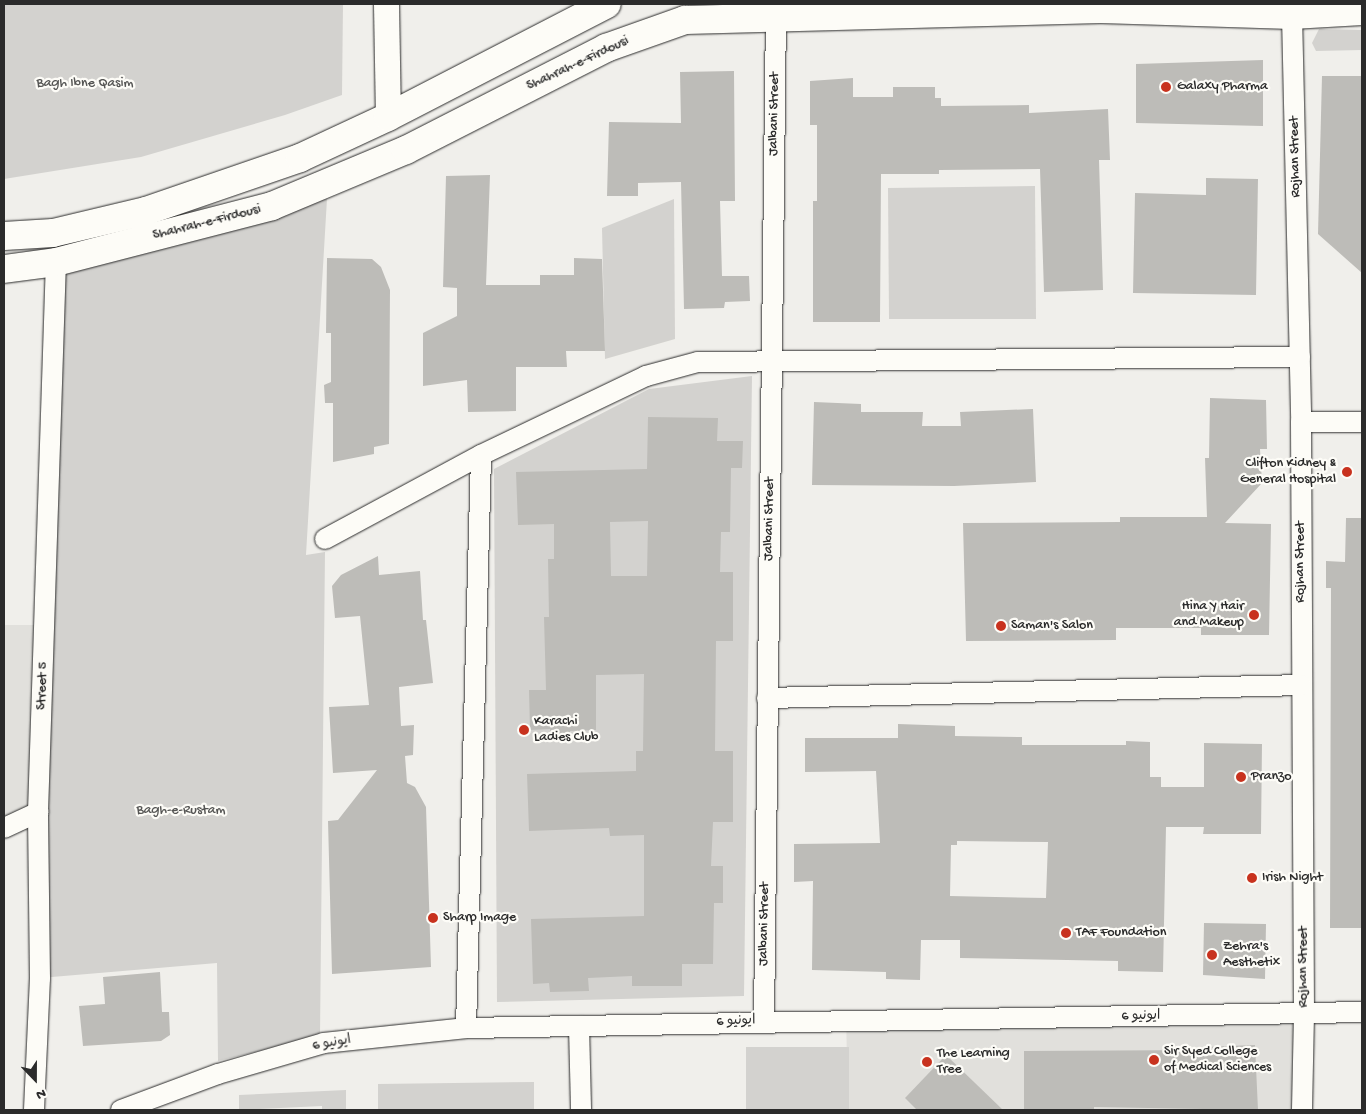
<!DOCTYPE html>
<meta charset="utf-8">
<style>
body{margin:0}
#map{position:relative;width:1366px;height:1114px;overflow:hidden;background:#f0efeb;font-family:"Gochi Hand","Playpen Sans Arabic",sans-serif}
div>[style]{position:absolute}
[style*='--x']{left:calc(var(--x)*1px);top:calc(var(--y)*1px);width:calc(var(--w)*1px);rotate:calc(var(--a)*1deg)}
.built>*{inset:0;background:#e1e0dc}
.green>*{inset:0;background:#d3d2cf}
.building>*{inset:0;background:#bdbcb8}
.roads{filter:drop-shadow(0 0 1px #2b2b2b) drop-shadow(0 0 1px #2b2b2b)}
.minor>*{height:20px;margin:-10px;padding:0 10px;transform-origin:10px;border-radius:10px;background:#fdfcf7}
.tertiary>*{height:25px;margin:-12.5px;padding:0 12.5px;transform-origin:12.5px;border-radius:12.5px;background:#fdfcf7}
.primary>*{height:28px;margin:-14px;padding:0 14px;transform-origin:14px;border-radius:14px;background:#fdfcf7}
.dots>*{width:14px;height:14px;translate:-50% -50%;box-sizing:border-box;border:2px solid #fdfcf7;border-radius:50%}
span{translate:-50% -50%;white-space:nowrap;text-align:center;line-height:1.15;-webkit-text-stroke:4.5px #fdfcf7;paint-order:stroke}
.street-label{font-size:14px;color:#2b2b2b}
.park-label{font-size:14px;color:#555554}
.poi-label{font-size:14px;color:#2b2b2b}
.left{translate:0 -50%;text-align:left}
.right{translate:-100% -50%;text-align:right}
.frame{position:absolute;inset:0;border:5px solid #2b2b2b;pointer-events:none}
.north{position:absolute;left:10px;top:1054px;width:50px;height:50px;-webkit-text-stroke:4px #fdfcf7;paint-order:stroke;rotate:158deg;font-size:14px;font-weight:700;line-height:20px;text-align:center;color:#2b2b2b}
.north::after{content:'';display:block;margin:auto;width:18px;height:22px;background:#2b2b2b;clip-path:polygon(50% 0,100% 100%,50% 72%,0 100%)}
</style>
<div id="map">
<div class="built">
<i style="clip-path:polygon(4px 625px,44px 625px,39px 809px,4px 826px)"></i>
<i style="clip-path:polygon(1301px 1005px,1300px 1110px,848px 1110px,846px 1013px)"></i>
</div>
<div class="green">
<i style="clip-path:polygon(4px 4px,343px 4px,342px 95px,285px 115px,141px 157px,4px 179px)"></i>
<i style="clip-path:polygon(1319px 29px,1362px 30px,1362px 50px,1316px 51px,1312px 43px)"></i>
<i style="clip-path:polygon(328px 182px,306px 555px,325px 552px,320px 1036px,218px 1061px,217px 963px,40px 978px,56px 261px)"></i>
<i style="clip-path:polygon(1035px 186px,1036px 319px,889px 319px,888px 188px)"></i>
<i style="clip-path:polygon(674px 199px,675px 339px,605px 359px,602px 228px)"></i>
<i style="clip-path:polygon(752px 376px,744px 996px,497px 1002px,494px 469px,649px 389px)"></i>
<i style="clip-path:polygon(746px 1047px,849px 1047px,849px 1110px,746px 1110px)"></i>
<i style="clip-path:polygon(534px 1082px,534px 1110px,378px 1110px,378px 1084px)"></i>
<i style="clip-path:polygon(346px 1090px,346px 1110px,322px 1110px,322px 1106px,239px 1110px,239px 1095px)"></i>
</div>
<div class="building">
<i style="clip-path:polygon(1263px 60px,1263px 126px,1136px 123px,1136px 64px)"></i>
<i style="clip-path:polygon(734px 71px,735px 201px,720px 201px,722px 276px,749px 276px,750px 301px,725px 302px,724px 308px,684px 309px,681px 182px,638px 183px,638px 196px,607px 196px,609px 122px,681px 123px,680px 72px)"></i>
<i style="clip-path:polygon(1322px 76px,1362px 76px,1362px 273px,1318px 234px)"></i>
<i style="clip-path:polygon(853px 78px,853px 97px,893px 97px,893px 87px,935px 87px,935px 98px,941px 98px,941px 106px,1029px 105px,1029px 113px,1108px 109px,1110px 160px,1099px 160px,1103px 290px,1044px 292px,1040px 169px,939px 170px,939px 174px,881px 174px,880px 322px,813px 322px,813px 201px,817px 201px,817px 125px,810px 125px,810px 81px)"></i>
<i style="clip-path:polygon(490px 175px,486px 285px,540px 285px,540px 275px,574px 275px,574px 258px,602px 259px,605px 351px,566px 351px,567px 367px,516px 367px,516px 411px,468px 412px,467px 380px,423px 386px,423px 333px,457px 316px,457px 288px,443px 287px,446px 176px)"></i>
<i style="clip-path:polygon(1206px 178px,1258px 179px,1256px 295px,1133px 293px,1135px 193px,1206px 195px)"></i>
<i style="clip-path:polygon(327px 258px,372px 259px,381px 267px,390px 290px,389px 444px,374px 447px,374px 454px,333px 462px,333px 403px,325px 403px,324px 385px,331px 382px,331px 333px,326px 333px)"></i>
<i style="clip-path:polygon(1210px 398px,1266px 400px,1267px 449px,1260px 449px,1262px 483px,1225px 523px,1271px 524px,1269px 635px,1201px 635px,1201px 628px,1116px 628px,1116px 640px,966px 641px,963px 523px,1120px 522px,1120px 517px,1207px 517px,1205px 458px,1209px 458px)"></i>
<i style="clip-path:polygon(814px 402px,861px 404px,861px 412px,923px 412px,922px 426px,961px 426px,960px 412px,1033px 409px,1036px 482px,954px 486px,812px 485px)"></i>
<i style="clip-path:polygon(evenodd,648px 417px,718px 418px,717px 441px,743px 441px,742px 468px,731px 468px,730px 532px,721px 532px,720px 572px,733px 572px,733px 641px,716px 641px,715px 751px,733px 751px,733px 822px,713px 822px,711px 866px,723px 866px,723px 903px,714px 903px,713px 964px,682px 964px,682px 986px,632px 986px,632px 976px,588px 978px,589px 991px,550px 992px,549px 983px,533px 984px,531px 919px,644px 916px,644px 835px,610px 836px,609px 828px,529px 831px,527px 774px,636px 771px,636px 751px,643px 751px,644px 674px,596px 675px,596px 730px,570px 731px,570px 738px,550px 739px,550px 729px,530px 730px,529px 690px,546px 690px,544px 617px,549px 617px,548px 559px,554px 559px,554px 524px,518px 525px,516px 472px,647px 469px,648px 417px,648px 521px,647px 576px,611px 576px,610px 522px,648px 521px)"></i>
<i style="clip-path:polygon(1346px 518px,1362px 518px,1362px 928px,1330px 928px,1331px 588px,1326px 588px,1326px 561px,1345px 562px)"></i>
<i style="clip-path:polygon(378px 556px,379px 575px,420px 571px,423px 620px,426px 620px,433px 683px,399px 687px,401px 726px,414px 725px,413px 755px,405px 756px,407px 783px,415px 787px,426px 807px,431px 967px,332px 974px,328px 821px,338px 820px,377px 770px,333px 773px,329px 707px,369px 705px,360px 616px,335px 618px,332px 586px,341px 575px)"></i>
<i style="clip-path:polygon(evenodd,898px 724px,955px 726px,955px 736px,1022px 737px,1022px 745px,1126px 745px,1126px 741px,1150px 742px,1150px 777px,1161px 777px,1161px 787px,1204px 787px,1204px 743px,1262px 744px,1261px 834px,1203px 834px,1204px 827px,1166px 827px,1163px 972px,1118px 971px,1118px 961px,960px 958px,960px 940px,921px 940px,920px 980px,886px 979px,886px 972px,812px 970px,813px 881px,794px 882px,794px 844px,880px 843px,876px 771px,805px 772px,805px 738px,898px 738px,898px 724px,957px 841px,1048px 842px,1046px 898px,950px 896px,951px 845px,957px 845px,957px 841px)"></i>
<i style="clip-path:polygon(1204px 923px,1266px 924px,1265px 979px,1203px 975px)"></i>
<i style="clip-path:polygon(160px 972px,162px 1012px,169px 1012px,170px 1035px,161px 1041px,83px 1046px,79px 1006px,105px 1004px,103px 977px)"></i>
<i style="clip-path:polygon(1255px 1045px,1258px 1110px,1094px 1107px,1094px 1110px,1024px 1110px,1024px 1051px,1203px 1050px,1203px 1047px)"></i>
<i style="clip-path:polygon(946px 1055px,1003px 1110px,917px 1110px,905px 1098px)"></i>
</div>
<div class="roads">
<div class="minor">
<i style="--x:1292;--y:15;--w:407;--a:88.7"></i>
<i style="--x:1301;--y:422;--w:592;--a:89.71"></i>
<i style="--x:1304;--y:1014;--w:96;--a:91.2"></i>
<i style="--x:1301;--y:422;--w:61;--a:0"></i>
<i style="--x:325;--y:539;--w:177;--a:-28.3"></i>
<i style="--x:481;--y:455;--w:183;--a:-25.6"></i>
<i style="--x:646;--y:376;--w:54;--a:-15.1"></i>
<i style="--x:698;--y:362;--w:602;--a:-0.48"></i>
<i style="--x:767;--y:698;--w:534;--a:-1.39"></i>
<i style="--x:4;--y:828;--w:38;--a:-25"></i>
<i style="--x:764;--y:1022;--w:1006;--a:-89.32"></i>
<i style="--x:579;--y:1026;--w:84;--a:88.6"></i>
<i style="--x:466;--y:1028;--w:573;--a:-88.5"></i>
<i style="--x:34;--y:1110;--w:132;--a:-87.4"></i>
<i style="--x:40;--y:978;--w:166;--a:-90.7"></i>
<i style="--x:38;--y:812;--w:550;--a:-88.13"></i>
<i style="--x:121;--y:1110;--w:103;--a:-20.4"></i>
<i style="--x:218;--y:1074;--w:110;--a:-16.3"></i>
<i style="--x:324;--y:1043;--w:143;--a:-6"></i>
<i style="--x:466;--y:1028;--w:896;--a:-1.02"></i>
</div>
<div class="tertiary">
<i style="--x:386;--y:4;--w:113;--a:89"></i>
</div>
<div class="primary">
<i style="--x:4;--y:236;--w:49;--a:-3.5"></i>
<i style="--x:53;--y:233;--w:96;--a:-13.3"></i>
<i style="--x:146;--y:211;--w:163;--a:-19"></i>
<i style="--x:300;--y:158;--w:97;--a:-25"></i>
<i style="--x:388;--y:117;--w:246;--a:-27.3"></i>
<i style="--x:4;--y:269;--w:52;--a:-7.7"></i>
<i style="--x:56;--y:262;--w:223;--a:-14.5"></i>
<i style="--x:272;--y:206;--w:145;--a:-22.7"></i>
<i style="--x:406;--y:150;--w:225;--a:-27"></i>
<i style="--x:606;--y:48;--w:84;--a:-19.5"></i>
<i style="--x:685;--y:20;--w:416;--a:-1.5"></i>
<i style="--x:1101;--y:9;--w:191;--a:1.8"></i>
<i style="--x:1292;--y:15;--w:70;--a:-3.3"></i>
</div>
</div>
<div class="dots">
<i style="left:1166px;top:87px;background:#c8321e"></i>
<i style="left:1347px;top:472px;background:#c8321e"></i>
<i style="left:1254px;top:615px;background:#c8321e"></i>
<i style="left:1001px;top:626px;background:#c8321e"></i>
<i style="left:524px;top:730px;background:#c8321e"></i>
<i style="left:1241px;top:777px;background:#c8321e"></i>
<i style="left:1252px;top:878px;background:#c8321e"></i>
<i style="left:433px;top:918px;background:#c8321e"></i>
<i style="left:1066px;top:933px;background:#c8321e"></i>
<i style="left:1212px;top:955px;background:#c8321e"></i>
<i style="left:1154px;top:1060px;background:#c8321e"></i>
<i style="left:927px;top:1062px;background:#c8321e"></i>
</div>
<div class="street-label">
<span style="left:578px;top:64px;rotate:-25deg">Shahrah-e-Firdousi</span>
<span style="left:775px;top:114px;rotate:-89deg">Jalbani Street</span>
<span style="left:1296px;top:157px;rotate:-91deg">Rojhan Street</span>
<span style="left:207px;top:223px;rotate:-14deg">Shahrah-e-Firdousi</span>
<span style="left:770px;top:519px;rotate:-89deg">Jalbani Street</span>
<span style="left:1301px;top:562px;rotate:-90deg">Rojhan Street</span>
<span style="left:43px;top:686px;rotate:-88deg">Street 5</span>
<span style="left:765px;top:924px;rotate:-89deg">Jalbani Street</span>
<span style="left:1304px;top:967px;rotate:-90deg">Rojhan Street</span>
<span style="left:1141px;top:1017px;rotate:-1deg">ایونیو 6</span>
<span style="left:736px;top:1022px;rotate:-2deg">ایونیو 6</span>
<span style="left:332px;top:1044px;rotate:-10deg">ایونیو 6</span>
</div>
<div class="park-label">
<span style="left:85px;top:84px">Bagh Ibne Qasim</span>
<span style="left:181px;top:811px">Bagh-e-Rustam</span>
</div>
<div class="poi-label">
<span class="left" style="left:1177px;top:87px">Galaxy Pharma</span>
<span class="right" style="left:1336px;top:472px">Clifton Kidney &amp;<br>General Hospital</span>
<span class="right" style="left:1244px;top:615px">Hina Y Hair<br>and Makeup</span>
<span class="left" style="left:1011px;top:626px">Saman's Salon</span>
<span class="left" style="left:534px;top:730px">Karachi<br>Ladies Club</span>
<span class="left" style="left:1251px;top:777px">Pranzo</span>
<span class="left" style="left:1262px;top:878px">Irish Night</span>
<span class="left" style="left:443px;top:918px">Sharp Image</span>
<span class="left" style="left:1076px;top:933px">TAF Foundation</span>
<span class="left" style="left:1223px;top:955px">Zehra's<br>Aesthetix</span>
<span class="left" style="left:1164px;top:1060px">Sir Syed College<br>of Medical Sciences</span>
<span class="left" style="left:937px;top:1062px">The Learning<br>Tree</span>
</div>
<div class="frame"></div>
<div class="north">N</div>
</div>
